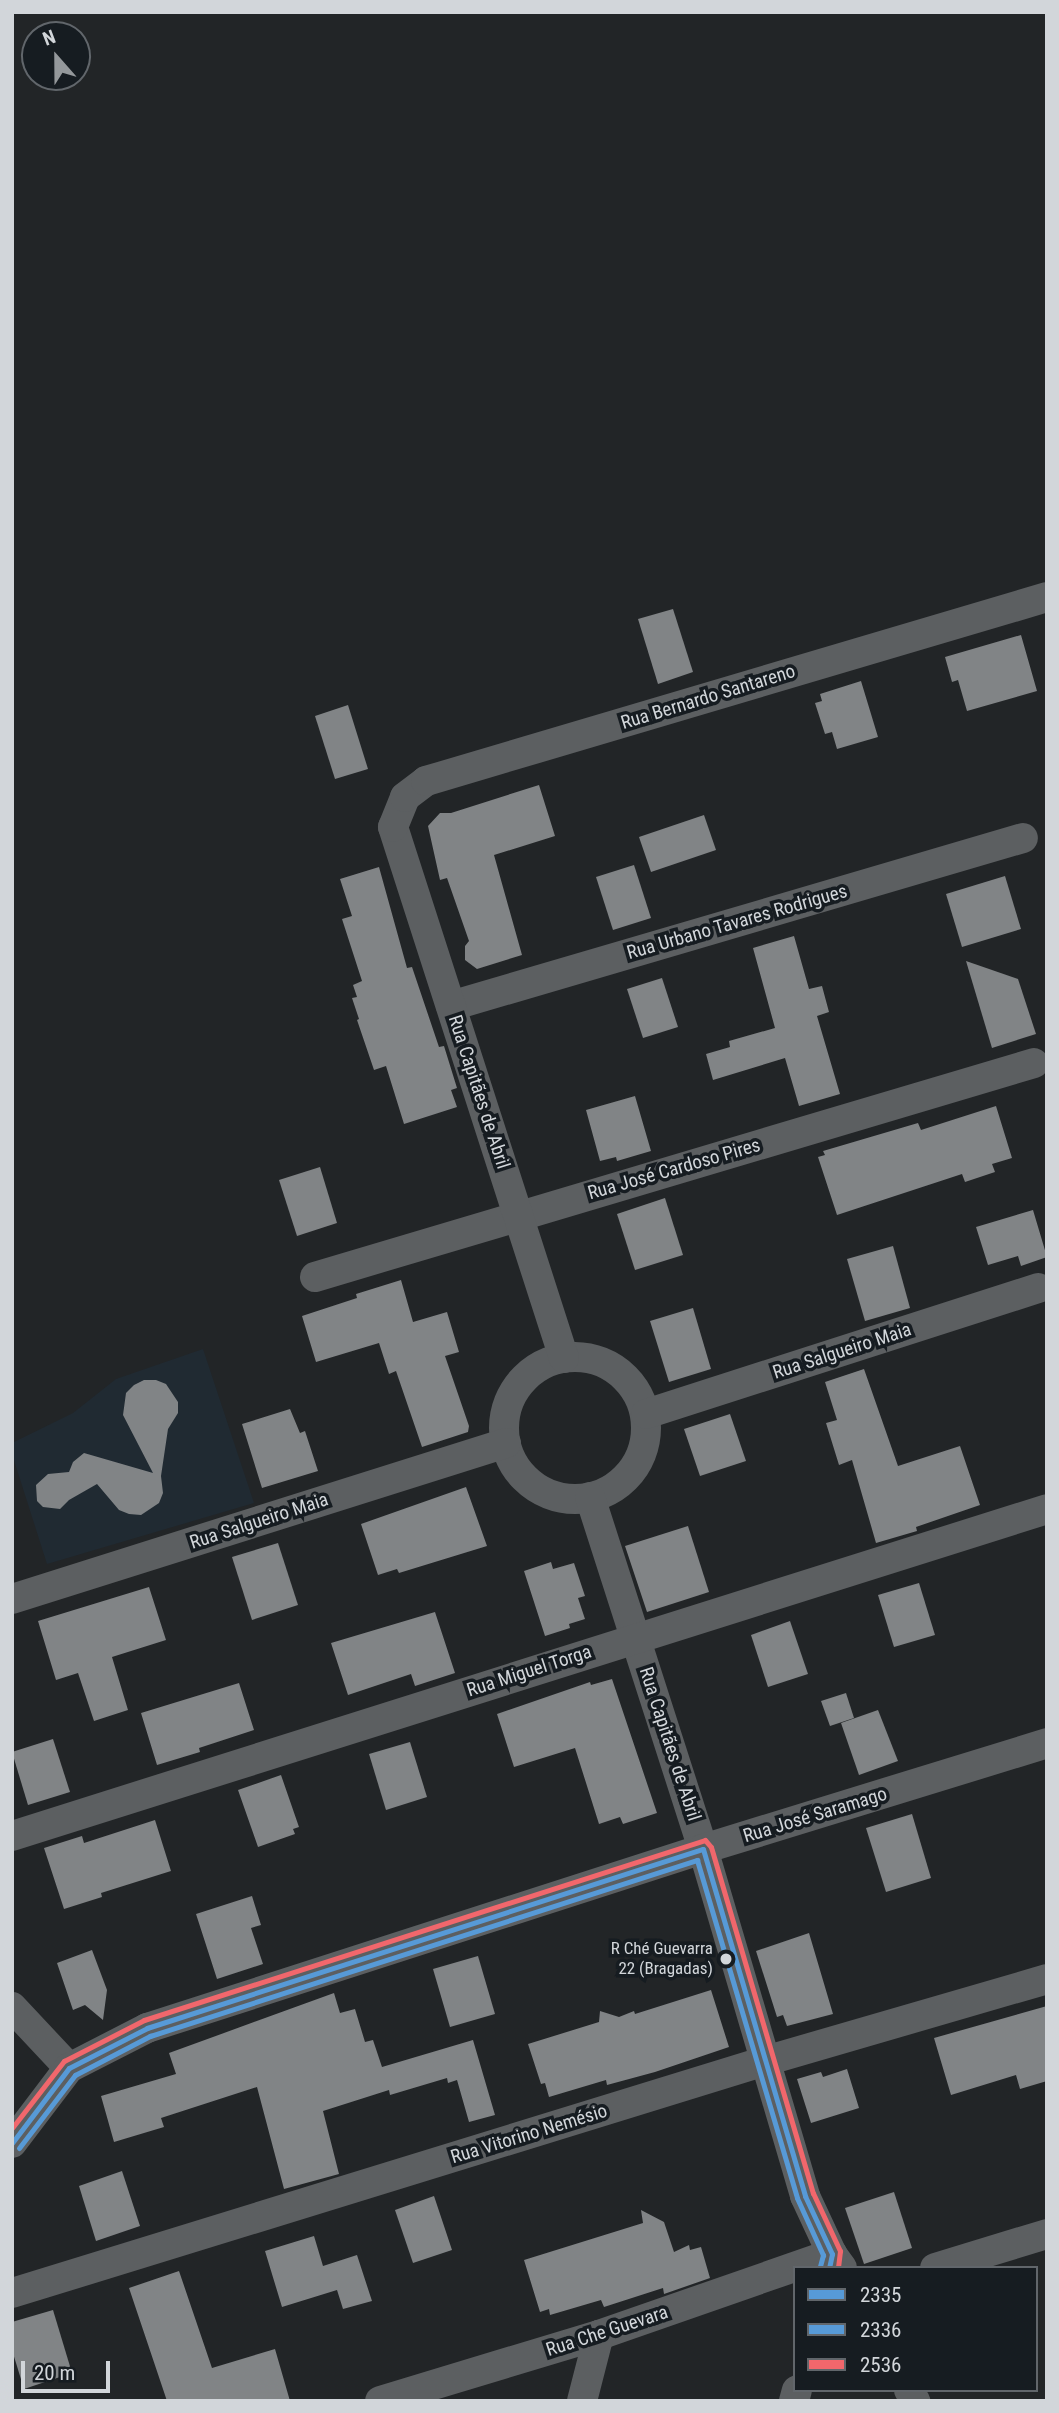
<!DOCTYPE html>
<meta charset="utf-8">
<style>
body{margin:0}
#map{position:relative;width:1059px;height:2413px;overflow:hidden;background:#222527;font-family:"Roboto Condensed",sans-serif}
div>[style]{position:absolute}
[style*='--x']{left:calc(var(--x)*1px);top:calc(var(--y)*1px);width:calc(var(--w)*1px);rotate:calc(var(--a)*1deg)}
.built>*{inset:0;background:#202a32}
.building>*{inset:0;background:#818486}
.street>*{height:30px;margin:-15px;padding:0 15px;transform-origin:15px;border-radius:15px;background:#5c5f61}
.street>.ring{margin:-15px;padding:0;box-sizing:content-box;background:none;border:30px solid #5c5f61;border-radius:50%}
.bus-1>*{height:5px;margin:-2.5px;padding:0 2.5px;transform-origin:2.5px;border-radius:2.5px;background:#579ad7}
.bus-2>*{height:5px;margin:-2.5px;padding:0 2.5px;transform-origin:2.5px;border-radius:2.5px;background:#579ad7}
.bus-3>*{height:5px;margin:-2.5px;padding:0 2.5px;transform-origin:2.5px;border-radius:2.5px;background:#f1676c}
.dots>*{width:19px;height:19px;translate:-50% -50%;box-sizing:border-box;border:4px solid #161c21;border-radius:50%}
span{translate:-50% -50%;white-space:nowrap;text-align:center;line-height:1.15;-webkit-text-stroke:7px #161c21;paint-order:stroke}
.bus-label{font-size:17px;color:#d2d6da}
.right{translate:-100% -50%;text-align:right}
.street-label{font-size:19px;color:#d2d6da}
.frame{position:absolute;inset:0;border:14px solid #d2d6da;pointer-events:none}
.legend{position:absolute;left:793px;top:2266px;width:245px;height:126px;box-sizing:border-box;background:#161c21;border:2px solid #61666b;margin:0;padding:9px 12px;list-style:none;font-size:21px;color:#d2d6da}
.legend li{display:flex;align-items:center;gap:14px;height:35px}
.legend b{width:35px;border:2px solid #61666b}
.north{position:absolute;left:21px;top:21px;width:70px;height:70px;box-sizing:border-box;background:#161c21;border:2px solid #61666b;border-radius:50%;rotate:339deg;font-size:19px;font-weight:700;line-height:28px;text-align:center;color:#d2d6da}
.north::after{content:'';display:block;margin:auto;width:24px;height:32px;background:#94989b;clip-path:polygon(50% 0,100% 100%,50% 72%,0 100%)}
.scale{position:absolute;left:21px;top:2361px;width:89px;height:32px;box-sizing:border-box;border:4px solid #d2d6da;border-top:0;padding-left:9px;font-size:21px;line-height:24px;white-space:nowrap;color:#d2d6da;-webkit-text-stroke:5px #161c21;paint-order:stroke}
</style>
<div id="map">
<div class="built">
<i style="clip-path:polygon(203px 1349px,254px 1503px,47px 1564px,12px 1454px,12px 1443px,73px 1413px,116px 1379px)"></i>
</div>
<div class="building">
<i style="clip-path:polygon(673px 609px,693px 672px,658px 684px,638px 619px)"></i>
<i style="clip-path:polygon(1021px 635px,1037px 691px,967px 711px,958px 680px,952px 682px,945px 657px)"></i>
<i style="clip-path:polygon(861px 681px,878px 737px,837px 749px,832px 732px,825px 734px,815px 703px,822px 701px,820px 694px)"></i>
<i style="clip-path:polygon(348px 705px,368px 769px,335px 779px,315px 716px)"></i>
<i style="clip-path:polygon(539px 785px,555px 836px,494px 855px,522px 955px,477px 969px,465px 960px,465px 946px,469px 941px,447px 878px,440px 880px,428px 826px,440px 813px,451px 813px)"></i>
<i style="clip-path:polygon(704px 815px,716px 850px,651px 872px,639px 837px)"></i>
<i style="clip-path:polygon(634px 865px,651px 918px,613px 930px,596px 877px)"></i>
<i style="clip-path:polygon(379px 867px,407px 968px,412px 967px,439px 1047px,444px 1046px,457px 1088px,451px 1090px,457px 1107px,404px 1124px,386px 1066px,374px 1070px,357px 1020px,359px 1019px,352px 998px,357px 997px,353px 985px,362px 981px,342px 919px,352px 916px,340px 879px)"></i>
<i style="clip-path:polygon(1005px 876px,1021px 929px,962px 947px,946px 894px)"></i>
<i style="clip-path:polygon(794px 936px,809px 989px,822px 986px,829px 1012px,817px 1016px,840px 1094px,799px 1106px,785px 1058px,713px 1080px,706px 1054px,730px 1047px,729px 1041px,775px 1028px,753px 948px)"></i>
<i style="clip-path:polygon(966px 961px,1018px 979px,1036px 1034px,992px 1048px)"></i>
<i style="clip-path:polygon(662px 978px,678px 1027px,643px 1038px,627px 989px)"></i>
<i style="clip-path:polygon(635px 1096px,651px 1151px,617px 1161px,616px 1157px,600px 1161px,586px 1110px)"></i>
<i style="clip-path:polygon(996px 1106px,1012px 1158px,992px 1164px,995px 1172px,965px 1182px,962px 1174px,837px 1215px,818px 1157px,825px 1155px,823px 1151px,918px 1123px,921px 1130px)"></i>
<i style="clip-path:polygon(320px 1167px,337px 1223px,297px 1236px,279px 1180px)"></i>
<i style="clip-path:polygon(665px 1198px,683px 1255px,635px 1270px,617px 1214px)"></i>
<i style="clip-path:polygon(1033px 1210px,1047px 1257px,1021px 1266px,1018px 1256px,988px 1265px,976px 1227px)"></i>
<i style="clip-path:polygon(893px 1246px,910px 1308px,865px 1321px,847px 1259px)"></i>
<i style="clip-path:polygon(401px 1280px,413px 1322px,447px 1312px,459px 1352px,445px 1356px,469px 1426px,468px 1432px,422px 1447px,396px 1371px,389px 1374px,379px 1343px,316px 1362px,302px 1316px,357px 1298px,356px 1294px)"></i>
<i style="clip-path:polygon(693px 1308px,711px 1369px,669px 1382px,650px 1321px)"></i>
<i style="clip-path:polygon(864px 1369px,898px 1466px,960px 1446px,980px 1505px,916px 1527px,917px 1531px,876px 1543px,852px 1460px,839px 1465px,826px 1423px,837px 1420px,825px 1382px)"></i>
<i style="clip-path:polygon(144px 1380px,156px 1380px,166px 1384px,178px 1402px,178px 1413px,168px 1429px,161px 1476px,163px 1493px,159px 1503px,141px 1515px,129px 1514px,119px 1510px,97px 1484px,69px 1500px,60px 1509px,43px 1507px,37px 1501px,36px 1485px,48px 1474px,69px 1472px,73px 1462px,84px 1453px,153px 1473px,123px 1415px,126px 1393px,134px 1385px)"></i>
<i style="clip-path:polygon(290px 1409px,300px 1433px,305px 1431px,318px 1471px,262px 1488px,242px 1424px)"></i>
<i style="clip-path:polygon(730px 1414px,746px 1461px,700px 1476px,684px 1429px)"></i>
<i style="clip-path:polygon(466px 1487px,487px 1546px,399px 1573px,397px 1569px,378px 1575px,361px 1524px)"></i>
<i style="clip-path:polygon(688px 1526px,709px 1592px,647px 1612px,625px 1546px)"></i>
<i style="clip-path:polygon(278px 1543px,298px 1605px,252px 1620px,232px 1557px)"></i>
<i style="clip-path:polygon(551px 1562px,553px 1569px,574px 1563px,585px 1596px,578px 1598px,585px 1619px,569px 1624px,570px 1628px,545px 1636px,524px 1571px)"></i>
<i style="clip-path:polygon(919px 1583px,935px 1635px,894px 1647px,878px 1595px)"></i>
<i style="clip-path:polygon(149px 1587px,166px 1640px,112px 1657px,128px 1710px,94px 1721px,78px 1673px,56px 1680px,38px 1621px)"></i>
<i style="clip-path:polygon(435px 1612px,455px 1673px,415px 1686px,411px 1674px,348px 1695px,331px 1643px)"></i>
<i style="clip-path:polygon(790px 1621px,808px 1674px,768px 1687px,751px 1635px)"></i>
<i style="clip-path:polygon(612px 1679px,657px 1813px,623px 1824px,620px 1817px,599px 1824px,575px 1748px,514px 1767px,497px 1714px,590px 1682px,591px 1685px)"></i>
<i style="clip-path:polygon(239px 1683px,254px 1730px,199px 1748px,200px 1752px,157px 1765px,141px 1713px)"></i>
<i style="clip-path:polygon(846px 1693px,854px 1718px,830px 1726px,821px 1701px)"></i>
<i style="clip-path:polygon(878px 1710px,898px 1761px,859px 1775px,841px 1723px)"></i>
<i style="clip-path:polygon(53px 1739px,70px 1792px,28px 1805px,12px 1752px)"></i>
<i style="clip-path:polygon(410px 1742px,427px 1797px,386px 1810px,369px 1754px)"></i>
<i style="clip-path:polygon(281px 1775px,299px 1827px,293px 1829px,295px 1834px,258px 1847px,238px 1790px)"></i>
<i style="clip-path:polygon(912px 1814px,931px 1878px,886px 1892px,866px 1828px)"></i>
<i style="clip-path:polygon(155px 1820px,171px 1871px,101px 1893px,102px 1897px,64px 1909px,44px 1848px,82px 1836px,84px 1843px)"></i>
<i style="clip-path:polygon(252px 1896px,261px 1925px,251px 1928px,263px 1964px,217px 1979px,196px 1914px)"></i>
<i style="clip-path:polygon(809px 1933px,833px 2014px,787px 2026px,783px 2015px,777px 2017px,756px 1951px)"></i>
<i style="clip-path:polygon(92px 1950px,107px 1990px,103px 2020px,85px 2005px,73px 2010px,57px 1963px)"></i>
<i style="clip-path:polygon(478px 1956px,495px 2014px,450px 2027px,433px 1969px)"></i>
<i style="clip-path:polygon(711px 1990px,729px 2047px,655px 2072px,607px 2085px,606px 2080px,549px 2097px,545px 2083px,541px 2084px,528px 2044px,599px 2022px,600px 2011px,619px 2017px,634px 2011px,635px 2014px)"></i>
<i style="clip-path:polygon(334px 1993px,340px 2013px,355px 2009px,365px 2042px,373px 2040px,382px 2067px,473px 2040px,495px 2115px,469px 2122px,457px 2080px,448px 2083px,447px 2078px,390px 2095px,389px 2090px,323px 2111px,339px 2174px,284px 2189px,257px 2087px,161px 2118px,164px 2127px,114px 2142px,101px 2096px,176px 2074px,169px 2053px)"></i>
<i style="clip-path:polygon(1047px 2006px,1047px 2081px,1020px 2089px,1016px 2075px,951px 2095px,934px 2038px)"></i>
<i style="clip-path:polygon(847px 2069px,859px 2108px,811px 2123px,797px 2079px,821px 2072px,823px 2077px)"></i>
<i style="clip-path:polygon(122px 2171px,140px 2226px,96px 2241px,79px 2186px)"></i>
<i style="clip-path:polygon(894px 2192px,912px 2248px,864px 2264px,845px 2208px)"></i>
<i style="clip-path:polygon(434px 2196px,452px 2250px,413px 2263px,395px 2210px)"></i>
<i style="clip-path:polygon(641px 2210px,664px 2222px,674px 2252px,689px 2245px,690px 2250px,701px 2247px,710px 2278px,664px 2294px,663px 2288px,604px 2307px,601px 2300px,550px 2315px,549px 2309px,540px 2312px,524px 2260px,643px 2223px)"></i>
<i style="clip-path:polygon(314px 2236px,323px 2266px,357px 2255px,372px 2301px,343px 2309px,337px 2290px,282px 2307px,265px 2251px)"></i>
<i style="clip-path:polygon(179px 2271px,212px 2368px,275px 2349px,290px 2401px,167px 2401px,129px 2288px)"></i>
<i style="clip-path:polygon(53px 2310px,72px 2373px,24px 2389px,12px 2350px,12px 2322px)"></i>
</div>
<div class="street">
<i style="--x:451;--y:1006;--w:596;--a:-16.37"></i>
<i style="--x:315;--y:1277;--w:750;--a:-16.57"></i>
<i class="ring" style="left:504px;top:1357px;width:112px;height:112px"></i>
<i style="--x:564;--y:1358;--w:558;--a:-107.85"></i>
<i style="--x:393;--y:827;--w:32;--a:-68"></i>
<i style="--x:405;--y:797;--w:26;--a:-37"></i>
<i style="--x:426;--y:781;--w:648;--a:-16.5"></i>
<i style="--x:646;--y:1414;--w:412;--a:-17.8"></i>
<i style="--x:590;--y:1497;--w:370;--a:72.2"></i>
<i style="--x:703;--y:1849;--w:362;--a:73.6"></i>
<i style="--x:805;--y:2196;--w:64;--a:65"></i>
<i style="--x:832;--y:2254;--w:17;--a:54"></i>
<i style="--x:12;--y:1599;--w:518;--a:-17.53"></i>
<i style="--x:12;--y:1836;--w:1085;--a:-17.53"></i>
<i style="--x:12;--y:2007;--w:83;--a:46.9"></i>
<i style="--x:12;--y:2143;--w:94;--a:-52.8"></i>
<i style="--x:69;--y:2068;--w:88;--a:-27.1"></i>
<i style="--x:147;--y:2028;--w:584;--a:-17.85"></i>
<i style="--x:703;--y:1849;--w:360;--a:-17.1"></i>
<i style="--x:935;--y:2268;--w:117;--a:-16.9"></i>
<i style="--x:12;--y:2293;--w:788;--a:-17.12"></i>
<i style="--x:765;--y:2061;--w:294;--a:-16.2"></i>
<i style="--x:909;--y:2390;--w:13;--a:61"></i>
<i style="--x:380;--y:2401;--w:229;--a:-16.8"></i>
<i style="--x:599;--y:2335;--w:247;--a:-19.2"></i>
<i style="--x:582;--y:2401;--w:68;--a:-75.6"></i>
<i style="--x:794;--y:2401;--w:11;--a:-75"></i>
</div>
<div class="bus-1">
<i style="--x:12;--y:2143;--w:94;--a:-52.8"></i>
<i style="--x:69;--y:2068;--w:88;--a:-27.1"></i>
<i style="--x:147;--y:2028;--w:584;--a:-17.85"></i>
<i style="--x:703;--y:1849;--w:362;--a:73.6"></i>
<i style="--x:805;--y:2196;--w:64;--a:65"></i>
<i style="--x:832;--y:2254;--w:14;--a:102"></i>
</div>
<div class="bus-2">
<i style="--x:19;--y:2148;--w:92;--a:-52.5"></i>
<i style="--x:75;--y:2075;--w:85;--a:-27.5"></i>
<i style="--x:150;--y:2036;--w:575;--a:-17.84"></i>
<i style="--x:697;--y:1860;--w:352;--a:73.5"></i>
<i style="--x:797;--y:2198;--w:63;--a:65.5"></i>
<i style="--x:823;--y:2255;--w:11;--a:105"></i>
</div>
<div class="bus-3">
<i style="--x:12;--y:2128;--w:85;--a:-52.2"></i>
<i style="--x:64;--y:2061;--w:90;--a:-27.1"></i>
<i style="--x:144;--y:2020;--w:589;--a:-17.79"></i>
<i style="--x:705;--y:1840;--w:9;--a:49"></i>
<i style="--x:711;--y:1847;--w:361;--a:73.6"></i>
<i style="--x:813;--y:2193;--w:64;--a:65"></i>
<i style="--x:840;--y:2251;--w:17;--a:97"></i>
</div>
<div class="dots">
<i style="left:726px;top:1959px;background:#d2d6da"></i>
</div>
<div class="bus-label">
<span class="right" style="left:713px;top:1959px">R Ché Guevarra<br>22 (Bragadas)</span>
</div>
<div class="street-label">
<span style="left:708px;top:697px;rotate:-17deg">Rua Bernardo Santareno</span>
<span style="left:737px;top:922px;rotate:-16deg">Rua Urbano Tavares Rodrigues</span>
<span style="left:479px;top:1092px;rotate:72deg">Rua Capitães de Abril</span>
<span style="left:674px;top:1169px;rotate:-16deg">Rua José Cardoso Pires</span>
<span style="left:842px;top:1351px;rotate:-18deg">Rua Salgueiro Maia</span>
<span style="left:259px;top:1521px;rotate:-18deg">Rua Salgueiro Maia</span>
<span style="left:529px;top:1671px;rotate:-18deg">Rua Miguel Torga</span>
<span style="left:670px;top:1744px;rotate:72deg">Rua Capitães de Abril</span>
<span style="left:815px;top:1815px;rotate:-17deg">Rua José Saramago</span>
<span style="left:529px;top:2134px;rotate:-17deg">Rua Vitorino Nemésio</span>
<span style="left:607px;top:2331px;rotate:-18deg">Rua Che Guevara</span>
</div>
<div class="frame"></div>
<ul class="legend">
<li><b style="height:9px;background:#579ad7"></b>2335</li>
<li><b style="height:9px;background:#579ad7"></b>2336</li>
<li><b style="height:9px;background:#f1676c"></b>2536</li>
</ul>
<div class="north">N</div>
<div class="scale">20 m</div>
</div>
